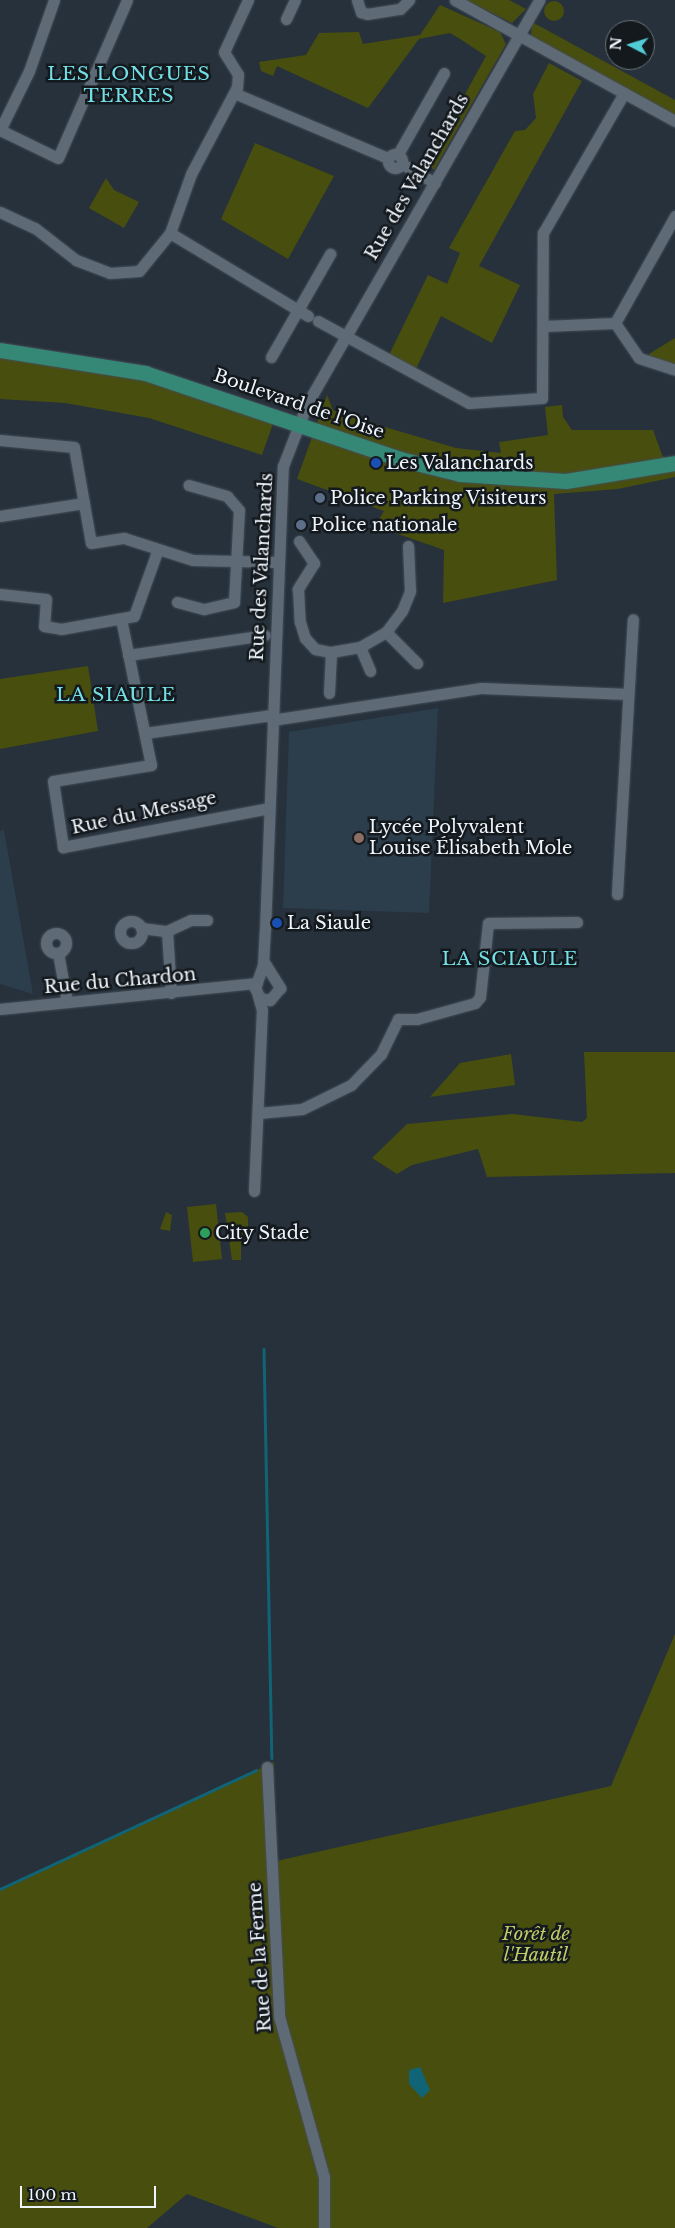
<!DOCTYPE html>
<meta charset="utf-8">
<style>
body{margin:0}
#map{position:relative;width:675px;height:2228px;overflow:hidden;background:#26313c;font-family:"Libre Baskerville",serif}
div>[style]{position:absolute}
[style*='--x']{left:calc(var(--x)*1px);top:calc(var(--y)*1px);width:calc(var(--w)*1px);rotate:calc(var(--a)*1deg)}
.built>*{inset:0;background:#2c3d4c}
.green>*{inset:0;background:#484e0e}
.round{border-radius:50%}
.water>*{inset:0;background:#106476}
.stream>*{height:2.5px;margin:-1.25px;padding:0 1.25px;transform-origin:1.25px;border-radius:1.25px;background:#106476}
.roads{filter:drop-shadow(0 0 1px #454e57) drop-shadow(0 0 1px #454e57)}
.minor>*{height:11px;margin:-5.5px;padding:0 5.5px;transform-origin:5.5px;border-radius:5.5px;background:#5e6b77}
.minor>.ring{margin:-5.5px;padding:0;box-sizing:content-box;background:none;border:11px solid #5e6b77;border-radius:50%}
.major>*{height:15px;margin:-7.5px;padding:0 7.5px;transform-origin:7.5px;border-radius:7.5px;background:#358776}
.dots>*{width:14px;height:14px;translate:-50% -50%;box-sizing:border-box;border:2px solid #14191d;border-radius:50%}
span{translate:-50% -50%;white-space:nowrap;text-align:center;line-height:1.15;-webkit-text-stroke:5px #14191d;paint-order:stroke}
.street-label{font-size:18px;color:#eef5fc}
.poi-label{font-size:18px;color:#eef5fc}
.left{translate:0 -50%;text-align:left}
.park-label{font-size:18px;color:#c2cd67;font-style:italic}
.neighbourhood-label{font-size:19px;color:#73dfe7;letter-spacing:1px}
.north{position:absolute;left:605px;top:20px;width:50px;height:50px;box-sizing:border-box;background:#14191d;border:1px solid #6b7176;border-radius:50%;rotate:275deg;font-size:14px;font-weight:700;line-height:20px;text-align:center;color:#eef5fc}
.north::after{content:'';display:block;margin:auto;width:18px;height:22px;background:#51ccd5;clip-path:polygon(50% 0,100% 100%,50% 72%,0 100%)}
.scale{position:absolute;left:20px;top:2186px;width:136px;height:22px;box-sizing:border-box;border:2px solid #eef5fc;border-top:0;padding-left:6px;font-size:15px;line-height:18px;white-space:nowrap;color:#eef5fc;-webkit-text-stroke:4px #14191d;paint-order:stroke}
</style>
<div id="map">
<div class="built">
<i style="clip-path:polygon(438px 708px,429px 913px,283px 908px,289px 732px)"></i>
<i style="clip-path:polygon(4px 830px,33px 994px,0 984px,0 831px)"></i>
</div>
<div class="green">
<i style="clip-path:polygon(466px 0,509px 0,526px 9px,512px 23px)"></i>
<i class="round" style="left:544px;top:1px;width:20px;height:20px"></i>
<i style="clip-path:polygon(440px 5px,500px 32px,506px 44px,434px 170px,427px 164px,486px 56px,460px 39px,450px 33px,419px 39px,368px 108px,277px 66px,273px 76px,261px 71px,259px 62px,306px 55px,319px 33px,359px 32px,363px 44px,420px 35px)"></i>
<i style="clip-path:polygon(532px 22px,675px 100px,675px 117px,531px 37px)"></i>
<i style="clip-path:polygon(549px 63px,582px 81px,479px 266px,520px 285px,492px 343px,441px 316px,416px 369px,389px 355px,428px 275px,447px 284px,460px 253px,449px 248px,515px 131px,525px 130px,536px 118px,533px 94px)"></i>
<i style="clip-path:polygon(255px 143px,334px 176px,288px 259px,221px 219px)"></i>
<i style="clip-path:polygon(106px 178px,114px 190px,139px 202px,124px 228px,89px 208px)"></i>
<i style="clip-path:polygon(675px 338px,675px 367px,649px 361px,649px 354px)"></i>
<i style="clip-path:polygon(0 355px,126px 374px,274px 421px,262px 455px,149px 418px,65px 403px,0 399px)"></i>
<i style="clip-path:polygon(327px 395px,333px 410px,385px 427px,456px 448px,501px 453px,499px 442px,548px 435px,545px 407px,562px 405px,563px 417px,572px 430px,653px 430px,662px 455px,675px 469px,675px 477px,618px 489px,554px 494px,557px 580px,443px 603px,444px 550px,375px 526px,384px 511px,297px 479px)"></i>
<i style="clip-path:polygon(88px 666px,98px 731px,0 749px,0 679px)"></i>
<i style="clip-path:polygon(584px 1052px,675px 1052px,675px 1173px,487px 1177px,478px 1149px,412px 1165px,397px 1174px,372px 1158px,407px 1124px,512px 1114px,582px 1122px,587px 1118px)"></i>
<i style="clip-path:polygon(511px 1054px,515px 1085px,430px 1097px,460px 1063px)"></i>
<i style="clip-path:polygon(216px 1204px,222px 1259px,193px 1262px,187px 1207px)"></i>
<i style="clip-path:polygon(166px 1212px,172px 1215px,170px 1231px,160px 1229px)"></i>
<i style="clip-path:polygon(242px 1212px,248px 1217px,248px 1235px,241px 1239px,241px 1260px,232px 1260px,225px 1213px)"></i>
<i style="clip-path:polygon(675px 1634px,675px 2228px,278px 2228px,187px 2194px,147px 2228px,0 2228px,0 1891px,274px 1762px,272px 1862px,611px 1786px)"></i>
</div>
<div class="water">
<i style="clip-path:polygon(420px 2067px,430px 2090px,422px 2098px,409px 2084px,409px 2070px)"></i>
</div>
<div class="stream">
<i style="--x:264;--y:1349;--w:409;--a:88.9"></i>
<i style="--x:0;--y:1889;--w:282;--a:-24.9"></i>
</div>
<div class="roads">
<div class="minor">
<i style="--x:54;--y:0;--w:75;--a:109.4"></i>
<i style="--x:29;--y:71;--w:66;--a:116.2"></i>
<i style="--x:0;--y:130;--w:64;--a:25.8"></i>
<i style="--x:58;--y:158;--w:172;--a:-66.4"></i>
<i style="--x:248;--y:0;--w:57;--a:114.8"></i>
<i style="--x:224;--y:52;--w:26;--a:58"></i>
<i style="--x:238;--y:74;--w:13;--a:94"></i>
<i style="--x:237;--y:87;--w:98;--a:117.9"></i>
<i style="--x:191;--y:174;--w:63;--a:109.6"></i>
<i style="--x:170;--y:233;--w:161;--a:31"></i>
<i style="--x:357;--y:0;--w:13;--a:72"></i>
<i style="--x:361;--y:12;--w:6;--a:18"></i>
<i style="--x:367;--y:14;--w:33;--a:-9"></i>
<i style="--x:400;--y:9;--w:13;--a:-45"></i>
<i style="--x:455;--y:0;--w:251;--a:28.8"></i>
<i style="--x:286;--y:19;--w:21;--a:-65"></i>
<i style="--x:234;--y:93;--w:167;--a:22.9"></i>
<i class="ring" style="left:388px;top:154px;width:3px;height:3px"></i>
<i style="--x:398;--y:154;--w:93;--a:-60.4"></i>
<i style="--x:402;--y:164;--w:38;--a:30"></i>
<i style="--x:0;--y:212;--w:38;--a:25"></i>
<i style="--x:35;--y:228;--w:52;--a:38"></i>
<i style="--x:76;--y:260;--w:36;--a:21"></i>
<i style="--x:110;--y:273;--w:29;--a:-4"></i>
<i style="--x:139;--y:271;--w:49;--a:-50.8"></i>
<i style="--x:318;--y:321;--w:172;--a:28.5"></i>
<i style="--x:469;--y:403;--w:73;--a:-3.9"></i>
<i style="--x:542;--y:398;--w:165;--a:-89.7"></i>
<i style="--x:543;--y:233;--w:162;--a:-59.9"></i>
<i style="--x:615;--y:323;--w:42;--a:55.6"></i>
<i style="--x:639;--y:358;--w:38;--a:18"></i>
<i style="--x:544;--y:326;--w:71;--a:-2.4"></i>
<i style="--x:615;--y:323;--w:123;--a:-60.7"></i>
<i style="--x:271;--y:357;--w:119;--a:-60.2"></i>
<i style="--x:0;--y:440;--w:74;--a:5.4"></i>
<i style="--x:74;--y:447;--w:97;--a:80"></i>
<i style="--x:91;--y:543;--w:33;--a:-9"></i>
<i style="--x:124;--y:538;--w:72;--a:17.7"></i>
<i style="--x:193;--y:560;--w:86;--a:1.3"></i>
<i style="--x:0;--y:516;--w:85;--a:-8.8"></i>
<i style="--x:299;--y:541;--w:27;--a:56"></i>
<i style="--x:314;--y:563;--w:31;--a:122"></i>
<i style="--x:298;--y:589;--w:33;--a:87"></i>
<i style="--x:300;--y:622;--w:17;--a:73"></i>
<i style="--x:305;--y:638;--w:15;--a:48"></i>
<i style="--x:315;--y:649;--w:16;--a:11"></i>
<i style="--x:331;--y:652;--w:29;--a:-10"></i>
<i style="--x:360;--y:647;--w:30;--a:-30"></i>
<i style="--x:386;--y:632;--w:26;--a:-53"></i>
<i style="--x:402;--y:611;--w:22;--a:-68"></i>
<i style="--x:410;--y:591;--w:45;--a:-92.5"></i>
<i style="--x:0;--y:594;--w:46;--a:6.2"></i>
<i style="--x:46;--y:599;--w:27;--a:94"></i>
<i style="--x:44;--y:626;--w:17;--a:10"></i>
<i style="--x:61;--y:629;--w:74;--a:-10.1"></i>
<i style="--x:134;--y:616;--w:71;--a:-70.3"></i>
<i style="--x:177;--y:602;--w:28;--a:15"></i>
<i style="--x:204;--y:609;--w:31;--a:-13"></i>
<i style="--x:234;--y:602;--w:92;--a:-86.9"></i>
<i style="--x:239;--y:510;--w:18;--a:-131"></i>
<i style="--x:227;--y:496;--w:40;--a:-164"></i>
<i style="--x:121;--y:619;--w:149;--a:78.4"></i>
<i style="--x:151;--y:765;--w:99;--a:170.7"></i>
<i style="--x:53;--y:781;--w:67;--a:81.4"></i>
<i style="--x:63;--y:847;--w:210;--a:-10.7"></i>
<i style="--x:386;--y:632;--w:44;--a:45"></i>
<i style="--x:360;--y:647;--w:26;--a:67"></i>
<i style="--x:128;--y:655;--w:138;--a:-8.3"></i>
<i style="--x:329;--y:693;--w:41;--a:-87.2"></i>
<i style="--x:272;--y:720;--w:212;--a:-8.7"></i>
<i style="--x:482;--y:688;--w:146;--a:2.4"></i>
<i style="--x:145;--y:733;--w:128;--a:-8.1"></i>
<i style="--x:617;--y:894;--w:275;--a:-86.7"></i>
<i class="ring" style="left:120px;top:921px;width:11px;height:11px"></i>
<i style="--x:141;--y:928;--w:26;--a:7"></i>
<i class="ring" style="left:46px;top:933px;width:9px;height:9px"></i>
<i style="--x:58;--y:953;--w:50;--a:79.6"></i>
<i style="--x:264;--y:962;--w:31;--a:58"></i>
<i style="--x:280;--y:988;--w:16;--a:130"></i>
<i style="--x:270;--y:1000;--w:10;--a:-169"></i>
<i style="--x:260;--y:998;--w:11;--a:-117"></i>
<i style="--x:255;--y:988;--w:24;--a:-71"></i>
<i style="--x:263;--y:965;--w:35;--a:-87"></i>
<i style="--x:265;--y:930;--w:464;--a:-87.8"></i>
<i style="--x:283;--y:466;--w:66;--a:-68.8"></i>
<i style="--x:307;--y:404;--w:466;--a:-60.1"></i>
<i style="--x:171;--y:993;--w:62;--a:-93.7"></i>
<i style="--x:167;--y:931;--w:26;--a:-25"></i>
<i style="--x:191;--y:920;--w:16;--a:0"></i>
<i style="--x:0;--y:1009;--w:258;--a:-5.8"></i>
<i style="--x:259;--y:1113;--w:43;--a:-5.3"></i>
<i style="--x:302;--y:1109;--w:55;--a:-26.1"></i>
<i style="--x:351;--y:1085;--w:43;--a:-45.9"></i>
<i style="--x:381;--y:1054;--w:39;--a:-64"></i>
<i style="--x:398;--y:1019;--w:19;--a:0"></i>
<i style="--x:417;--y:1019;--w:60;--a:-15.4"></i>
<i style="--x:475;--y:1003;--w:8;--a:-50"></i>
<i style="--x:480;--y:997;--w:74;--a:-83.8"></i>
<i style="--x:488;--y:923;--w:89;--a:-0.6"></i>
<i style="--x:254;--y:1191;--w:181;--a:-87.5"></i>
<i style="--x:262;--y:1010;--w:15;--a:-106"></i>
<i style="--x:267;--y:1767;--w:249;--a:87.2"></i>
<i style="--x:279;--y:2016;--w:167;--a:74.4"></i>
<i style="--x:324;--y:2177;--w:51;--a:90"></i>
</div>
<div class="major">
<i style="--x:0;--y:350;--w:147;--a:9"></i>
<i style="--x:145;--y:373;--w:269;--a:18.6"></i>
<i style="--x:400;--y:459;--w:62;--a:14"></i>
<i style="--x:460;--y:474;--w:106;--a:3.8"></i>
<i style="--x:566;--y:481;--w:110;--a:-9.4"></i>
</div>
</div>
<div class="dots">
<i style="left:376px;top:463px;background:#1a4fb4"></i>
<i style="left:320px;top:498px;background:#5c6f8a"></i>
<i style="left:301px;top:525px;background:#5c6f8a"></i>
<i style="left:359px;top:838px;background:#8d6e63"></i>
<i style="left:277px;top:923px;background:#1a4fb4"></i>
<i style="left:205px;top:1233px;background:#2e9e5b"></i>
</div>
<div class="street-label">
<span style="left:417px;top:177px;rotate:-60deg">Rue des Valanchards</span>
<span style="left:299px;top:404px;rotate:19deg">Boulevard de l'Oise</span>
<span style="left:262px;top:567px;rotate:-87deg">Rue des Valanchards</span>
<span style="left:144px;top:813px;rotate:-12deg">Rue du Message</span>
<span style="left:120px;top:981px;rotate:-5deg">Rue du Chardon</span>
<span style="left:260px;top:1957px;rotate:-94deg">Rue de la Ferme</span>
</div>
<div class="poi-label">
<span class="left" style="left:386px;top:463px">Les Valanchards</span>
<span class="left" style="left:330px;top:498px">Police Parking Visiteurs</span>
<span class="left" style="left:311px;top:525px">Police nationale</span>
<span class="left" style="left:369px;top:838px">Lycée Polyvalent<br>Louise Élisabeth Mole</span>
<span class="left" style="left:287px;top:923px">La Siaule</span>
<span class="left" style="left:215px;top:1233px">City Stade</span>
</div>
<div class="park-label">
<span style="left:536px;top:1945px">Forêt de<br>l'Hautil</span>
</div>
<div class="neighbourhood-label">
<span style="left:129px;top:85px">LES LONGUES<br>TERRES</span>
<span style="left:116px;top:695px">LA SIAULE</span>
<span style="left:510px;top:959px">LA SCIAULE</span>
</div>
<div class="north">N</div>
<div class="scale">100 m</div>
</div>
